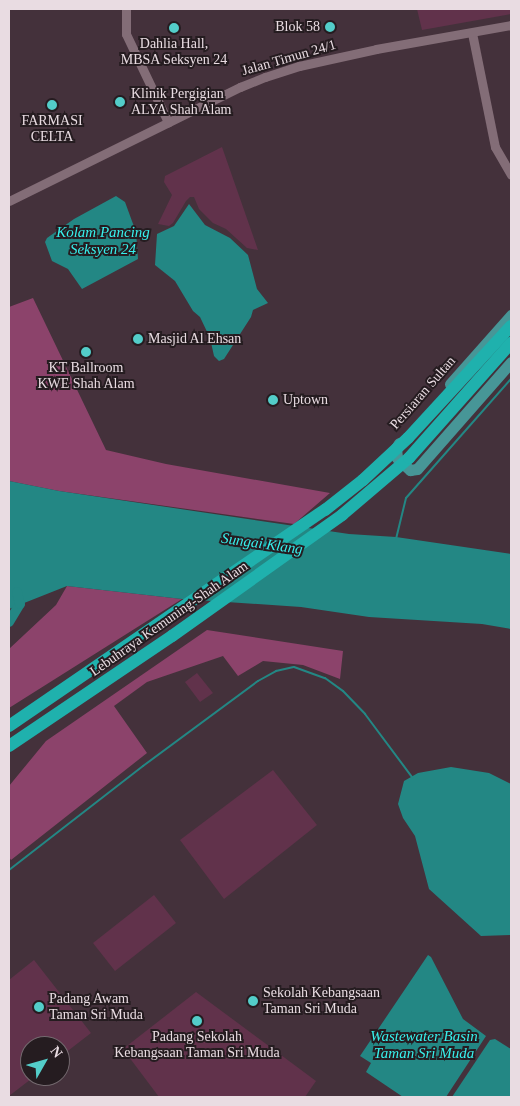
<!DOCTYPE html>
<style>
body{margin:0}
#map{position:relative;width:520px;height:1106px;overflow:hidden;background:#44313b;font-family:"Times New Roman",serif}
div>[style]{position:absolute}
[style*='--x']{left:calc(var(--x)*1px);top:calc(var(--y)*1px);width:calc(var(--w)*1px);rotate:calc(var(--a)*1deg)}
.green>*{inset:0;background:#61324b}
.forest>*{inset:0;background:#8c436b}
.water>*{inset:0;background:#238784}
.stream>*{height:2px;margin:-1px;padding:0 1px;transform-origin:1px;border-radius:1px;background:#238784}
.river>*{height:10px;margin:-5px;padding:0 5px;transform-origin:5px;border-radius:5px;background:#238784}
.tertiary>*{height:9px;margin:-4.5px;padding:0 4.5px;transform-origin:4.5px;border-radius:4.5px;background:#836d77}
.primary>*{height:11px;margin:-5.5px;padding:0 5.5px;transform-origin:5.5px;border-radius:5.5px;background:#479697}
.motorway>*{height:12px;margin:-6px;padding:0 6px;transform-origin:6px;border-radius:6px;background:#1fb1ad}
.dots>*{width:14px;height:14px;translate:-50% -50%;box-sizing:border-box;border:2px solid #251c20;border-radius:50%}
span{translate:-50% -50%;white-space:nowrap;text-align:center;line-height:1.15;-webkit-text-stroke:4px #251c20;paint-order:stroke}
.poi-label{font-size:14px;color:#e9dce2}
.right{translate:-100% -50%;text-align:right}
.left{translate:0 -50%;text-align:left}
.street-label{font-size:14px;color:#e9dce2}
.water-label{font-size:15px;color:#37f0ec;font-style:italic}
.frame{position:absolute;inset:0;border:10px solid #e9dce2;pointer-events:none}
.north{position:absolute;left:20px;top:1036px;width:50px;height:50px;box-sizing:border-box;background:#251c20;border:1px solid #73696e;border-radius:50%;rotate:52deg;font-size:14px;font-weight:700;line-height:20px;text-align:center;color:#e9dce2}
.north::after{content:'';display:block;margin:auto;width:18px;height:22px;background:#53cdc9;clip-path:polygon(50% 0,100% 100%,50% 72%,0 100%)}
</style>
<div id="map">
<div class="green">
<i style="clip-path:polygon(417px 9px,511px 9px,511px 14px,422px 30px)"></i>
<i style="clip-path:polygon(222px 147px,258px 250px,247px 248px,226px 229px,213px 223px,199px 209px,194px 197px,190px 197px,186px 201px,173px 223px,169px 226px,158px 224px,172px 195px,164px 182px,165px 176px)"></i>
<i style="clip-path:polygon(197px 673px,213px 693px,200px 702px,185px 682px)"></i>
<i style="clip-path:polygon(273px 770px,317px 825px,224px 899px,180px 840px)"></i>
<i style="clip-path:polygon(154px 895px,176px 923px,115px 971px,93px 943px)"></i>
<i style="clip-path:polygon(34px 960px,91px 1033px,60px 1057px,60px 1046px,30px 1046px,30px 1076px,35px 1076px,9px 1096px,9px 980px)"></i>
<i style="clip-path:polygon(196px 992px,316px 1081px,305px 1097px,159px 1097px,123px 1049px)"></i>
</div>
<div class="forest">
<i style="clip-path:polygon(33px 298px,106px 450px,166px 464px,330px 493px,294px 524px,59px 491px,9px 481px,9px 307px)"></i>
<i style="clip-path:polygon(67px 586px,182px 599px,9px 708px,9px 649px,56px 605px)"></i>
<i style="clip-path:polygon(207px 630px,343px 651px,340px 679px,303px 665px,263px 661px,238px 676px,223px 656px,147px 682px,114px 706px,147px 753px,11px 860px,9px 857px,9px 786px,46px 741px)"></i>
</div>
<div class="water">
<i style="clip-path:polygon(116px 196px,125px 202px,136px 232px,138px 259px,82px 289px,68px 269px,52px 261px,45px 242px,47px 238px,74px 219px)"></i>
<i style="clip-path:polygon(189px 204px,205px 225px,230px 238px,248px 255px,257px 289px,268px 303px,253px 310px,251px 317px,224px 359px,219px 361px,214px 356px,210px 338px,200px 317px,193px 311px,175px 281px,155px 265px,157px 234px,174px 226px)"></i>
<i style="clip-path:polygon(9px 481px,59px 491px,349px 534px,396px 537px,511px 554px,511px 629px,482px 624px,369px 617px,301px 607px,182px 599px,67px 586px,9px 609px)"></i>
<i style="clip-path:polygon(451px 767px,489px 773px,511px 784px,511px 935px,481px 936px,429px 889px,415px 836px,403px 818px,398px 804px,404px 781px,418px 773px)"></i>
<i style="clip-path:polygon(428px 955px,431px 957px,463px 1019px,486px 1036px,446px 1097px,403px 1097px,366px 1072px,371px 1063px,360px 1056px)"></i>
<i style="clip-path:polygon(495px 1039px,511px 1049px,511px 1097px,452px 1097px,490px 1040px)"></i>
</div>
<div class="stream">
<i style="--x:396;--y:539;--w:42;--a:-76.3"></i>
<i style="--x:406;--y:498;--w:159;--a:-48.6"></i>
<i style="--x:9;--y:870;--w:170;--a:-37.8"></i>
<i style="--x:143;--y:766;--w:143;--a:-36.5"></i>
<i style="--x:258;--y:681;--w:21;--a:-29"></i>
<i style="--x:276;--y:671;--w:18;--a:-13"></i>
<i style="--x:294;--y:667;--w:33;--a:20"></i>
<i style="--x:325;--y:678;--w:22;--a:36"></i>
<i style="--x:343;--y:691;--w:32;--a:46"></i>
<i style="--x:365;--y:714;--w:79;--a:53.3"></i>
</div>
<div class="river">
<i style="--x:9;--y:622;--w:21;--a:-59"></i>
<i style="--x:20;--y:604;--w:12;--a:-104"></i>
</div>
<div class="tertiary">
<i style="--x:126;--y:9;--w:25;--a:90"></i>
<i style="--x:126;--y:34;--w:98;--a:64.5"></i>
<i style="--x:472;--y:33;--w:116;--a:78.6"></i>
<i style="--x:495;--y:147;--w:32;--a:60"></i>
<i style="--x:9;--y:201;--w:258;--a:-26.3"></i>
<i style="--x:240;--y:87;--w:27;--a:-22"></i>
<i style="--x:265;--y:77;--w:36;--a:-18"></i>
<i style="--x:299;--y:66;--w:79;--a:-12.4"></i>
<i style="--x:376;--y:49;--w:137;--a:-10.1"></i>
</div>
<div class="primary">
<i style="--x:450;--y:384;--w:92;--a:-48.5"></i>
<i style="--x:399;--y:443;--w:6;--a:121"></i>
<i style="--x:396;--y:448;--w:10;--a:84"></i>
<i style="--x:397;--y:458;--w:18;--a:43"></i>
<i style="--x:410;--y:470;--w:7;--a:-8"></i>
<i style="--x:417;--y:469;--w:142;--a:-48.7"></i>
</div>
<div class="motorway">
<i style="--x:9;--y:726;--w:383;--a:-34.4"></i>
<i style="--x:325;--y:510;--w:48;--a:-38.3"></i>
<i style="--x:363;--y:480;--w:62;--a:-43"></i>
<i style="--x:408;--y:438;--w:152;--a:-47.4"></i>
<i style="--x:9;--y:746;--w:197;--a:-34"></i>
<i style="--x:172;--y:636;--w:209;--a:-35.4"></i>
<i style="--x:342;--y:515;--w:88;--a:-40.4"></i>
<i style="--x:409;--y:458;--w:154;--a:-48.4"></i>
</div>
<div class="dots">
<i style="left:330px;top:27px;background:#53cdc9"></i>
<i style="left:174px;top:28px;background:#53cdc9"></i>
<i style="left:120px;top:102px;background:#53cdc9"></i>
<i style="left:52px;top:105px;background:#53cdc9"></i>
<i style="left:138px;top:339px;background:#53cdc9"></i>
<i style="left:86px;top:352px;background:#53cdc9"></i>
<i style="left:273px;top:400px;background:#53cdc9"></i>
<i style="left:253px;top:1001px;background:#53cdc9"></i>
<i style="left:39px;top:1007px;background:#53cdc9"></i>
<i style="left:197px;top:1021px;background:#53cdc9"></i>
</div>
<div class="poi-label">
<span class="right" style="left:320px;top:27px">Blok 58</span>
<span style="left:174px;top:52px">Dahlia Hall,<br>MBSA Seksyen 24</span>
<span class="left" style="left:131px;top:102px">Klinik Pergigian<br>ALYA Shah Alam</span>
<span style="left:52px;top:129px">FARMASI<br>CELTA</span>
<span class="left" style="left:148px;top:339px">Masjid Al Ehsan</span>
<span style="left:86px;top:376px">KT Ballroom<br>KWE Shah Alam</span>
<span class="left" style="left:283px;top:400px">Uptown</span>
<span class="left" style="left:263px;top:1001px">Sekolah Kebangsaan<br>Taman Sri Muda</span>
<span class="left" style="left:49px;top:1007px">Padang Awam<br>Taman Sri Muda</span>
<span style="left:197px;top:1045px">Padang Sekolah<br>Kebangsaan Taman Sri Muda</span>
</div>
<div class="street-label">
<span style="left:289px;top:58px;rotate:-16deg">Jalan Timun 24/1</span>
<span style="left:423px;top:393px;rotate:-49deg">Persiaran Sultan</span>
<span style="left:169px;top:619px;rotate:-35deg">Lebuhraya Kemuning-Shah Alam</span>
</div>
<div class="water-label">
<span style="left:103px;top:241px">Kolam Pancing<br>Seksyen 24</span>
<span style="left:262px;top:544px;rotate:8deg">Sungai Klang</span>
<span style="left:424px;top:1045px">Wastewater Basin<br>Taman Sri Muda</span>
</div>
<div class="frame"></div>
<div class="north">N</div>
</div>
